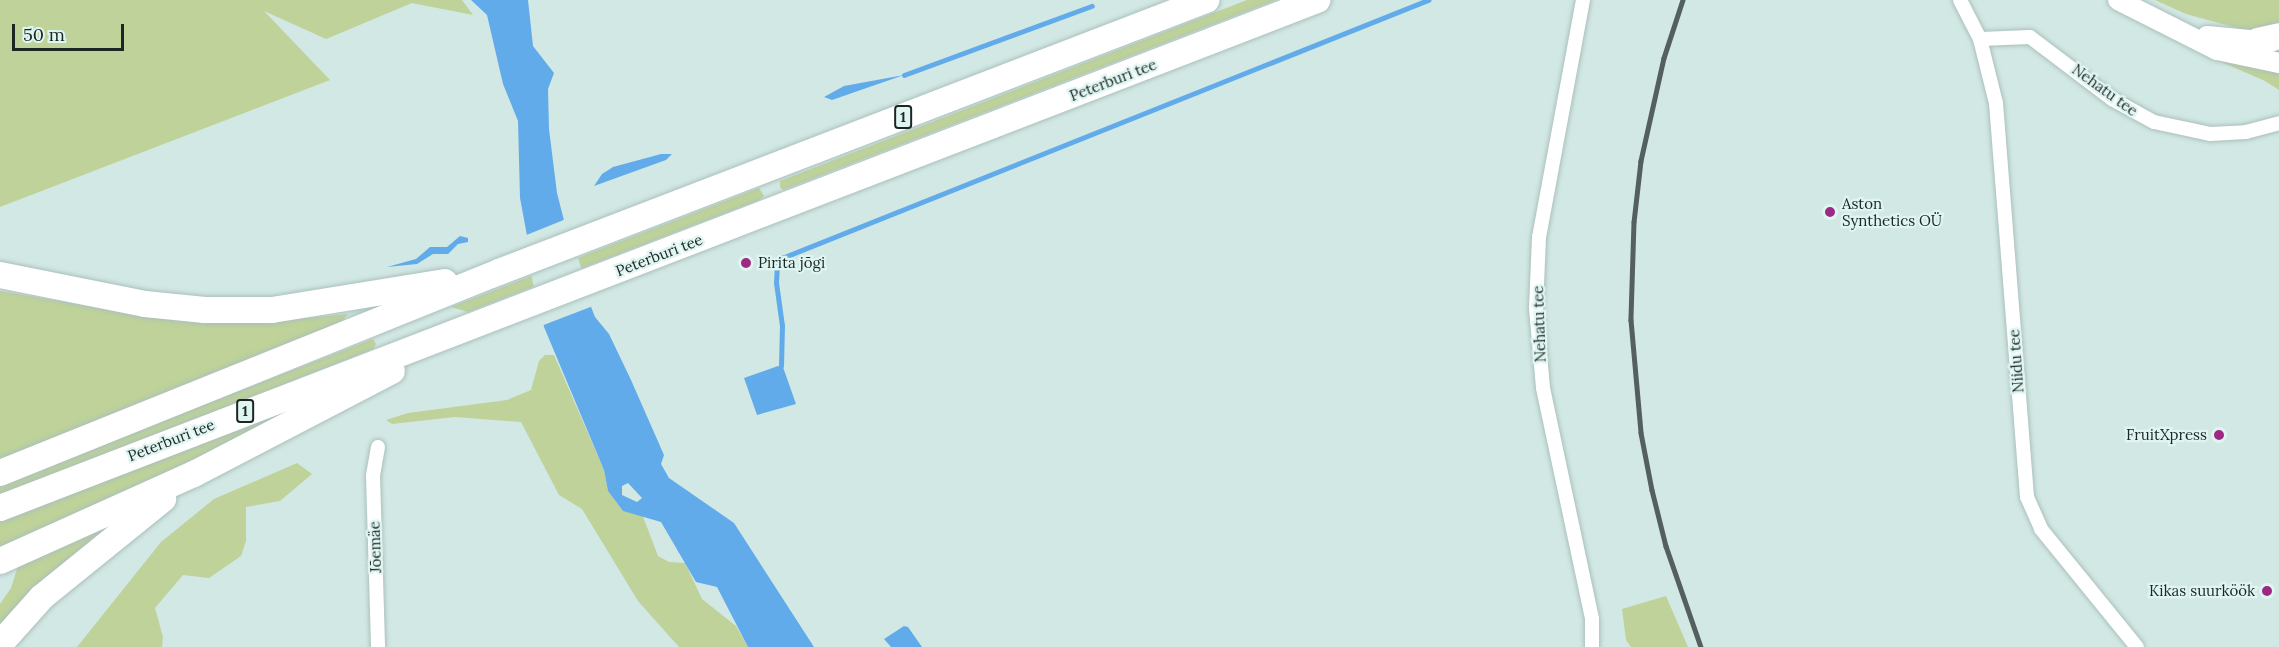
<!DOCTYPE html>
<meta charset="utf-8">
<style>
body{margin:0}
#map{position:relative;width:2279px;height:647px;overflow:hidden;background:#d2e8e4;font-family:Lora,serif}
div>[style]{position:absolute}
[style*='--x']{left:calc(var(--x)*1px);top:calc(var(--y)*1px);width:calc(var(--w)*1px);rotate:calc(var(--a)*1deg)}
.green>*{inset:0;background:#bed29a}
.water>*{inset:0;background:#62abea}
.pier>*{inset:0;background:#d2e8e4}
.stream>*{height:4.5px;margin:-2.25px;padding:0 2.25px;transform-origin:2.25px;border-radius:2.25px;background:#62abea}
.roads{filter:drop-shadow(0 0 2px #abc0bc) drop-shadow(0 0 2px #abc0bc)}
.street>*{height:14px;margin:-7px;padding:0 7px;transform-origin:7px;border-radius:7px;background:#fff}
.secondary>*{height:20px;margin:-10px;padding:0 10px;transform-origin:10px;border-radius:10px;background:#fff}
.highway>*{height:26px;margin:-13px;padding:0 13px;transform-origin:13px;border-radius:13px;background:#fff}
.rail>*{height:4.5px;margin:-2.25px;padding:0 2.25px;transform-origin:2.25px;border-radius:2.25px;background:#54605e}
.dots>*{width:16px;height:16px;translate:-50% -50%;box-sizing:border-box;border:3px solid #dff5f1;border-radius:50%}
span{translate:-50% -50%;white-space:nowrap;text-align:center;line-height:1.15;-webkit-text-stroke:4.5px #dff5f1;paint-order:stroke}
.shield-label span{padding:2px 4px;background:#dff5f1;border:2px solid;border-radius:4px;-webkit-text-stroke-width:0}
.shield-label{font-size:14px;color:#1e2625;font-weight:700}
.street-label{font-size:15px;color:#1e2625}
.poi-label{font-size:15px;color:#1e2625}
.left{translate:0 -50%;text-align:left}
.right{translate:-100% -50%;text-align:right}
.scale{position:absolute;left:12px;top:24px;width:112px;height:27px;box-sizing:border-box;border:3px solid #1e2625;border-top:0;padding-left:8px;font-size:18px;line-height:21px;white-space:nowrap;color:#1e2625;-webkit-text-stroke:4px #dff5f1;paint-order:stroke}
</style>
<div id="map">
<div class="green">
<i style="clip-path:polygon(0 0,462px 0,473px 15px,412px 3px,326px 39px,264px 11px,330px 80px,0 207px)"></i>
<i style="clip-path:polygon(1247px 0,1276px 0,783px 190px,780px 187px,780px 181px)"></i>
<i style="clip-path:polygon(2155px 0,2279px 0,2279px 31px,2244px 30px,2186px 14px)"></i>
<i style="clip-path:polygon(2203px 54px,2279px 73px,2279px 90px,2265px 81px)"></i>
<i style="clip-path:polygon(759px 188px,764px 196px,759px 200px,468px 312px,451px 307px)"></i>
<i style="clip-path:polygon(0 291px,153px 317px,275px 321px,348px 314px,338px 325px,0 459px)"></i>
<i style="clip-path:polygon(373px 339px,376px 344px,373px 349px,0 497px,0 484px)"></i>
<i style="clip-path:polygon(545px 355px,554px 355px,604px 470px,608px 491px,623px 511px,642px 514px,658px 556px,669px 562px,685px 563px,702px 599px,736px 626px,748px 647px,679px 647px,638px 601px,582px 509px,559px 495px,521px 422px,455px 417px,392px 424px,386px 420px,408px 413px,507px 400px,531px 390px,539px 361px)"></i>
<i style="clip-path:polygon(289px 409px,291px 412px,0 552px,0 521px)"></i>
<i style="clip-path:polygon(297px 463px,312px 474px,280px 501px,246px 507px,246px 541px,241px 556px,209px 578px,183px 575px,155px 608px,163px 637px,162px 647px,77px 647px,161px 542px,214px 499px)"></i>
<i style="clip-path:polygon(139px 507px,0 632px,0 604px,11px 588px,19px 563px)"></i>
<i style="clip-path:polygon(1666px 596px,1688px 647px,1631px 647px,1626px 640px,1622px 609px)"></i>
</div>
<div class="water">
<i style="clip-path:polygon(evenodd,471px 0,528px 0,533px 46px,554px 73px,548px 89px,549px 129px,557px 193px,577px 271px,595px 317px,609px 334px,631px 380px,664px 455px,661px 464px,669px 478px,734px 523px,814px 647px,748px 647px,717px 587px,696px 582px,661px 522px,623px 511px,608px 491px,604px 470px,544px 327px,520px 198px,518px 121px,503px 84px,487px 15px,471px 0,628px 483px,642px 498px,637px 502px,622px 495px,622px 486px,628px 483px)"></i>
<i style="clip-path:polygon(904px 75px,832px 100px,824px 97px,844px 86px)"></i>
<i style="clip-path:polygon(661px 154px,672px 154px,666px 160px,594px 186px,602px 174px,613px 167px)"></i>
<i style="clip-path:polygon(460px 236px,468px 238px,468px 242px,458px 244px,448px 254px,433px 254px,417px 264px,387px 267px,416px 259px,430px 247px,447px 247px)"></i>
<i style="clip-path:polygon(778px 366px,783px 367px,796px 404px,757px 415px,744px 378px)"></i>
<i style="clip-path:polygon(904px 626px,908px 627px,922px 647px,891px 647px,884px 639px)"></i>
</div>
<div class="pier">
<i style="clip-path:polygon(566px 219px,593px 306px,541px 326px,524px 236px)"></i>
</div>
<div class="stream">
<i style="--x:904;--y:75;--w:200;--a:-20.2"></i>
<i style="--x:781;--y:366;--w:40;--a:-88.6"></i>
<i style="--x:782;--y:326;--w:43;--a:-97.9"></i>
<i style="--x:776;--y:283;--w:18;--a:-87"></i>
<i style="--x:777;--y:265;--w:9;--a:-54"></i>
<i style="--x:782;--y:258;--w:696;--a:-21.77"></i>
</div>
<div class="roads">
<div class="street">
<i style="--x:1583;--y:0;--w:241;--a:100.5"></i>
<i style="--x:1539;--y:237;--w:71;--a:92.4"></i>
<i style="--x:1536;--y:308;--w:80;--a:85"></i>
<i style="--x:1543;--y:388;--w:236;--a:78"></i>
<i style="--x:1592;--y:619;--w:28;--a:90"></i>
<i style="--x:1960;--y:0;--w:44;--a:62.9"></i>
<i style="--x:1980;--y:39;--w:50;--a:-2.3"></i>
<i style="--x:2030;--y:37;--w:103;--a:37.1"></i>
<i style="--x:2112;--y:99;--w:48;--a:28.7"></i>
<i style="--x:2154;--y:122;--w:57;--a:12.1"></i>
<i style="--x:2210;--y:134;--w:36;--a:-3"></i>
<i style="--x:2246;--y:132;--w:34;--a:-15"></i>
<i style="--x:1980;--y:39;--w:66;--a:76"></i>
<i style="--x:1996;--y:103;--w:395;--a:85.5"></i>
<i style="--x:2027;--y:497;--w:35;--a:66"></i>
<i style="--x:2041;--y:529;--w:152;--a:50.9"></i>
<i style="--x:378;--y:447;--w:29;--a:100"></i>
<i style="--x:373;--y:476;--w:171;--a:88.3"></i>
</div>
<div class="secondary">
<i style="--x:2118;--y:0;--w:111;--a:26.8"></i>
<i style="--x:2217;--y:50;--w:63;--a:11.8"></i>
<i style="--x:2207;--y:36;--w:64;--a:5.4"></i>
</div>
<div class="highway">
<i style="--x:2258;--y:41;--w:22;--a:-13"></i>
<i style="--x:0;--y:275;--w:148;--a:11.3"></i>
<i style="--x:145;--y:304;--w:60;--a:5.7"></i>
<i style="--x:205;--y:310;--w:67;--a:0"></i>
<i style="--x:272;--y:310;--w:175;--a:-9.2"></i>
<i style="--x:0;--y:473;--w:538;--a:-21.94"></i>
<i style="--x:499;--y:272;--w:758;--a:-21.04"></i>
<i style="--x:0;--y:508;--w:1412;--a:-21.09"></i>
<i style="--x:0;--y:561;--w:213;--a:-24.2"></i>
<i style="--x:194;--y:474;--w:223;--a:-27.5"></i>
<i style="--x:0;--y:644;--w:63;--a:-48.2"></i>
<i style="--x:42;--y:597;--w:156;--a:-39"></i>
</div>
</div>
<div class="rail">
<i style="--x:1683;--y:0;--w:61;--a:108.1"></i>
<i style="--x:1664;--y:58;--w:106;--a:102.6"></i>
<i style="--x:1641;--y:161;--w:61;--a:96.5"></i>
<i style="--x:1634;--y:222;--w:98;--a:91.8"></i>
<i style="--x:1631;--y:320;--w:113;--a:84.9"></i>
<i style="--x:1641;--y:433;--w:58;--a:79.1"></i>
<i style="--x:1652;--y:490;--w:58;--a:76"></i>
<i style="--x:1666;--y:546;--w:107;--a:70.9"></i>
</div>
<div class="dots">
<i style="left:1830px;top:212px;background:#9e2984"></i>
<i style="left:746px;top:263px;background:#9e2984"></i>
<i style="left:2219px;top:435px;background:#9e2984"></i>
<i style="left:2267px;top:591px;background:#9e2984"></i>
</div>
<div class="shield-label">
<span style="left:903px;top:117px">1</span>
<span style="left:245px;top:411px">1</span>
</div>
<div class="street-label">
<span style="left:1113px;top:80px;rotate:-21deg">Peterburi tee</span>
<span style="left:2105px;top:90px;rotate:36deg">Nehatu tee</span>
<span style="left:659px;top:255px;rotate:-21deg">Peterburi tee</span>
<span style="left:1539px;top:324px;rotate:-92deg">Nehatu tee</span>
<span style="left:2016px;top:361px;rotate:-94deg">Niidu tee</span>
<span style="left:171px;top:440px;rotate:-21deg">Peterburi tee</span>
<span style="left:375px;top:547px;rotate:-92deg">Jõemäe</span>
</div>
<div class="poi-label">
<span class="left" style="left:1842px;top:212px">Aston<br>Synthetics OÜ</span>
<span class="left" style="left:758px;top:263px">Pirita jõgi</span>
<span class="right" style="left:2207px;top:435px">FruitXpress</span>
<span class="right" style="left:2255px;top:591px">Kikas suurköök</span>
</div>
<div class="scale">50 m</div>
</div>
